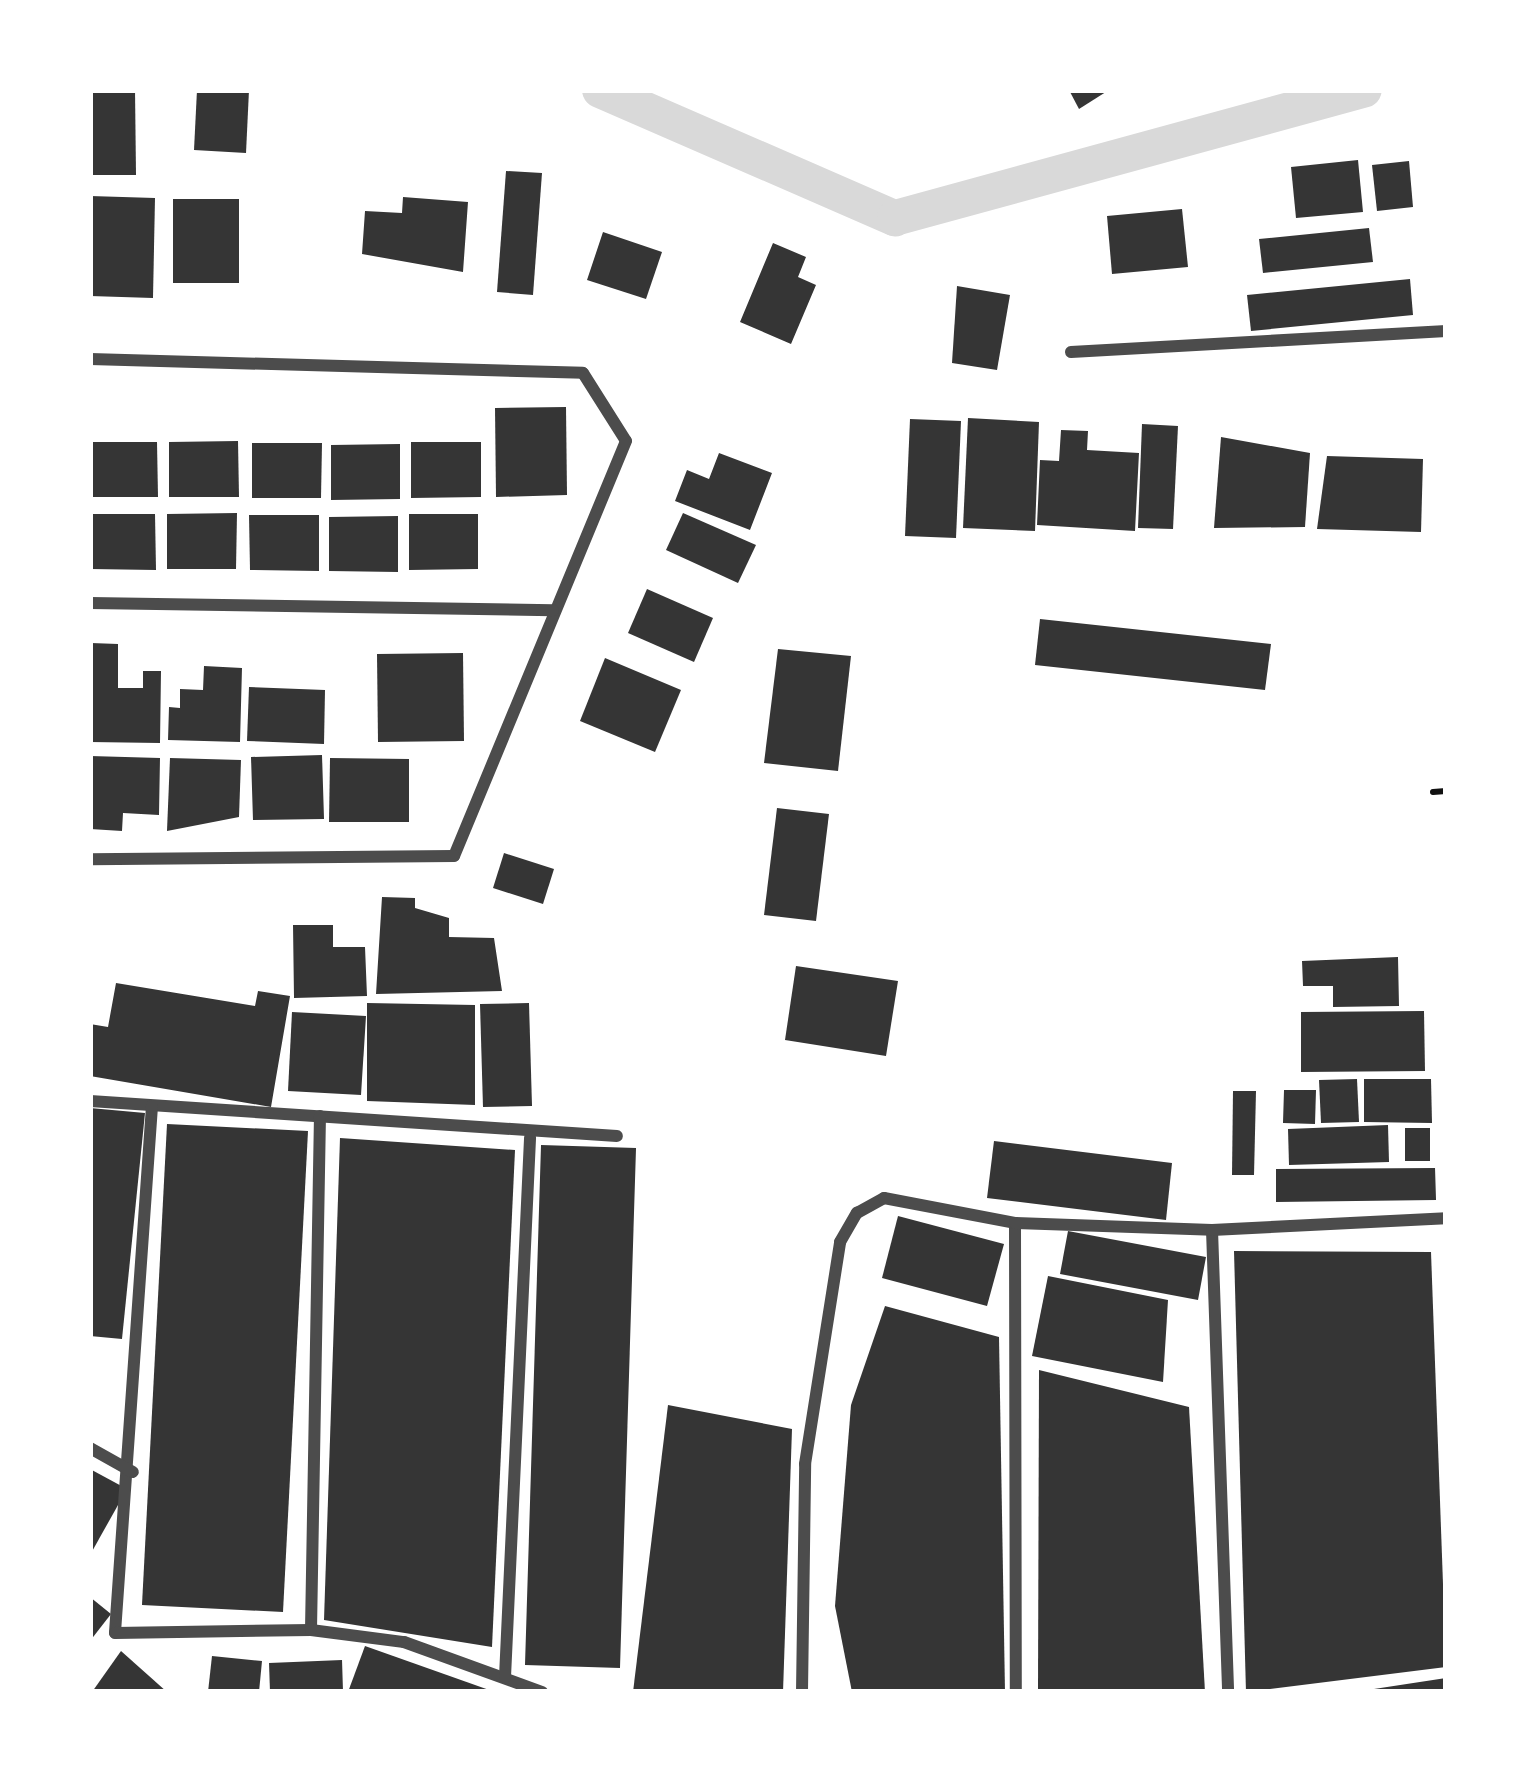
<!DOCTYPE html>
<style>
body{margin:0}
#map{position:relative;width:1536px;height:1782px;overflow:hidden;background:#fff;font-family:Lato,sans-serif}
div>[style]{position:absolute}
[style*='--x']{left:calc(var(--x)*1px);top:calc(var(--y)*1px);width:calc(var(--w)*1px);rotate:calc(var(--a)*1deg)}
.canal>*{height:36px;margin:-18px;padding:0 18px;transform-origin:18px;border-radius:18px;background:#d9d9d9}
.building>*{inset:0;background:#353535}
.path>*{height:6px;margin:-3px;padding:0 3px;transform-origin:3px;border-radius:3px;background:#111}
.minor>*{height:12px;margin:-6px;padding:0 6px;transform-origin:6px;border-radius:6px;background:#4c4c4c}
span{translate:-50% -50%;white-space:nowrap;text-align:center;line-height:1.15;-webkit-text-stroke:12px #fff;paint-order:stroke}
.frame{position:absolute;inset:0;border:93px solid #fff;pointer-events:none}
</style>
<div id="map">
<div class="canal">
<i style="--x:600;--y:90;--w:322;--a:23.5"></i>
<i style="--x:895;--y:218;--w:486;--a:-15.3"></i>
</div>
<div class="building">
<i style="clip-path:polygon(90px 90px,135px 90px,136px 175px,90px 175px)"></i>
<i style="clip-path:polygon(197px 90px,249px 90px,246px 153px,194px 150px)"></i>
<i style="clip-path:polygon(1069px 90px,1109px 90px,1079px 109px)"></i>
<i style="clip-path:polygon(1358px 160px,1363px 212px,1296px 218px,1291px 167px)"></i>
<i style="clip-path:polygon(1409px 161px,1413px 207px,1377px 211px,1372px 165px)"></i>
<i style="clip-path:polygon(506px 171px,542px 173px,533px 295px,497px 292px)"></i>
<i style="clip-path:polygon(90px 196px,155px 198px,153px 298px,90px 296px)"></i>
<i style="clip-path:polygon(403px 197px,468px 202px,463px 272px,362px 254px,365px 211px,402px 213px)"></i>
<i style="clip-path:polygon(173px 199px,239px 199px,239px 283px,173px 283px)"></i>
<i style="clip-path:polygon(1182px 209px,1188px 267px,1112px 274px,1107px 216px)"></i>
<i style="clip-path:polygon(1369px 228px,1373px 262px,1263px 273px,1259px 239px)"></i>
<i style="clip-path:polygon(603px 232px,662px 252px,646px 299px,587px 280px)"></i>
<i style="clip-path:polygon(773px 243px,806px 257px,798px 277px,816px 285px,791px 344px,740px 322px)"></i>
<i style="clip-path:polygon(1410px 279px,1413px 315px,1251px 331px,1247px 295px)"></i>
<i style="clip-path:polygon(957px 286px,1010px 295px,997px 370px,952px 363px)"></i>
<i style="clip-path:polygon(566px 407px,567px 495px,496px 497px,495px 408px)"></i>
<i style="clip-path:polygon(968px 418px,1039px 422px,1035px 531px,963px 528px)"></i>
<i style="clip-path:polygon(910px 419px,961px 421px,956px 538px,905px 536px)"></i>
<i style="clip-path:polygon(1142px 424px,1178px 426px,1173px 529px,1138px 528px)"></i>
<i style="clip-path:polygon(1061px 430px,1088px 431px,1087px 450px,1139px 453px,1135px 531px,1037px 525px,1040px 460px,1059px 461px)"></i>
<i style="clip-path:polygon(1221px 437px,1310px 453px,1305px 527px,1214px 528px)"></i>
<i style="clip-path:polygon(238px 441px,239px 497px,169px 497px,169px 442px)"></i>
<i style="clip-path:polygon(90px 442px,157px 442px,158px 497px,90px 497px)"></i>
<i style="clip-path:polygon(411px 442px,481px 442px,481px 497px,411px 498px)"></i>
<i style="clip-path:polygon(252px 443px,322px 443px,321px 498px,252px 498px)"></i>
<i style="clip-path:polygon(400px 444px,400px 499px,331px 500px,331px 445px)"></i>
<i style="clip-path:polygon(719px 453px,772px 473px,750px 530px,675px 501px,687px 470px,709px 479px)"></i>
<i style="clip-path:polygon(1327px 456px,1423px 459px,1421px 532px,1317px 529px)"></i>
<i style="clip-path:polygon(237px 513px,236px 569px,167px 569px,167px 514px)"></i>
<i style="clip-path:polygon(683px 513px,756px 545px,738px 583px,666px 550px)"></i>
<i style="clip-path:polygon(90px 514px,155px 514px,156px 570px,90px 569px)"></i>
<i style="clip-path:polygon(409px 514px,478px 514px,478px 569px,409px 570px)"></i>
<i style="clip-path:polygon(249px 515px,319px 515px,319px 571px,250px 570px)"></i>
<i style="clip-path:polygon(398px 516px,398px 572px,329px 571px,329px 517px)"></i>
<i style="clip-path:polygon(647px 589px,713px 618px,694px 662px,628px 633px)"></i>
<i style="clip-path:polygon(1040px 619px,1271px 644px,1265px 690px,1035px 665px)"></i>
<i style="clip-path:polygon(91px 643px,118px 644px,118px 688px,143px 688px,143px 671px,161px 671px,160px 743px,90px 742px)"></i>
<i style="clip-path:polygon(778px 649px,851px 656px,838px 771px,764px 763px)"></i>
<i style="clip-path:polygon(463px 653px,464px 741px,378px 742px,377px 654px)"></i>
<i style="clip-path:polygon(605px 658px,681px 690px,655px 752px,580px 721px)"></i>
<i style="clip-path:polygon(204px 666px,242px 668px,240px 742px,168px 740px,169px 707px,180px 708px,180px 689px,203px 690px)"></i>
<i style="clip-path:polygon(249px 687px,325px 690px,324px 744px,247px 741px)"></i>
<i style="clip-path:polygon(322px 755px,324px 819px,253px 820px,251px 757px)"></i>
<i style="clip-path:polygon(90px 756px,160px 758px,159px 815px,123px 813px,122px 831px,90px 829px)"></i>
<i style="clip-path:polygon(170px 758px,241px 760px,239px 817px,167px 831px)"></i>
<i style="clip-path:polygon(330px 758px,409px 759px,409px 822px,329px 822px)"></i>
<i style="clip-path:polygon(777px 808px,829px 814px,816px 921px,764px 915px)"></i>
<i style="clip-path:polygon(504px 853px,554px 869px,543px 904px,493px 888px)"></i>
<i style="clip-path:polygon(382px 897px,415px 898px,415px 908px,449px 918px,449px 937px,494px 938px,502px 991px,376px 994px)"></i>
<i style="clip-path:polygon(293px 925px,333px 925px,333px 947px,365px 947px,367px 996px,294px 998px)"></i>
<i style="clip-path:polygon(1398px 957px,1399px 1006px,1333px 1007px,1333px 986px,1303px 986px,1302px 961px)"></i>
<i style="clip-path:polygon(796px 966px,898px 981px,886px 1056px,785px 1040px)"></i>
<i style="clip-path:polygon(116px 983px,255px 1006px,258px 991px,290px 996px,271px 1107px,90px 1076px,90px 1024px,108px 1027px)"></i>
<i style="clip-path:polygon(367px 1003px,475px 1005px,475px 1105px,367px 1101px)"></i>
<i style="clip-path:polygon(529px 1003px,532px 1106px,483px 1107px,480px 1004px)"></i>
<i style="clip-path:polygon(1424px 1011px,1425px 1071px,1301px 1072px,1301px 1012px)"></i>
<i style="clip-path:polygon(292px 1012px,366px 1016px,361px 1095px,288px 1091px)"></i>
<i style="clip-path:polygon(1357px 1079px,1359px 1122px,1321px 1123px,1319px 1080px)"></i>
<i style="clip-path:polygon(1364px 1079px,1431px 1079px,1432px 1123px,1364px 1122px)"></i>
<i style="clip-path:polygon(1284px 1090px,1316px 1090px,1315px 1124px,1283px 1123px)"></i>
<i style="clip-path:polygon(1233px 1091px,1256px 1091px,1254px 1175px,1232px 1175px)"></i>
<i style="clip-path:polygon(90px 1108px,145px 1113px,122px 1339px,90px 1336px)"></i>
<i style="clip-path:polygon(167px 1124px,308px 1131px,283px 1612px,142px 1605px)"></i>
<i style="clip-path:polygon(1388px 1125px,1389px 1162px,1289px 1165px,1288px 1129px)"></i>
<i style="clip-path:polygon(1405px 1128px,1430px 1128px,1430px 1161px,1405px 1161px)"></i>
<i style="clip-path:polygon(340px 1138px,515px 1150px,492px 1647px,324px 1620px)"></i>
<i style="clip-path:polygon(994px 1141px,1172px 1163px,1166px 1220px,987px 1198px)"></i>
<i style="clip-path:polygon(541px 1145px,636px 1148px,620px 1668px,525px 1665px)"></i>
<i style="clip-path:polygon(1435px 1168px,1436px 1200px,1276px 1202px,1276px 1169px)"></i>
<i style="clip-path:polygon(898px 1216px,1004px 1244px,987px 1306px,882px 1278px)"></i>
<i style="clip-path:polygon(1068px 1231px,1206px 1257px,1198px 1300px,1060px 1274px)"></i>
<i style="clip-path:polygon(1234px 1251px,1431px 1252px,1446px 1667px,1246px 1692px)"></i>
<i style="clip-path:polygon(1048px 1276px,1168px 1300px,1163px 1382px,1032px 1356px)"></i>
<i style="clip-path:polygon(885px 1306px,999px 1337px,1005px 1692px,852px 1692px,835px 1606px,851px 1405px)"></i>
<i style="clip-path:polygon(1039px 1370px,1189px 1407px,1205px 1692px,1038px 1692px)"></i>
<i style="clip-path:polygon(668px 1405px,792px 1429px,783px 1692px,633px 1692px)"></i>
<i style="clip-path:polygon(90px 1469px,127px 1489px,90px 1555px)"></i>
<i style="clip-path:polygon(90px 1597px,111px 1614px,90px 1641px)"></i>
<i style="clip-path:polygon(365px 1646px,492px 1691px,492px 1692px,348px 1692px)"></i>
<i style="clip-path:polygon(121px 1651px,167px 1692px,92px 1692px)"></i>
<i style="clip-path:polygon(212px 1656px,262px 1661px,259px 1692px,208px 1692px)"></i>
<i style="clip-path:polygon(342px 1660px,343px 1692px,270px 1692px,269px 1663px)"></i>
<i style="clip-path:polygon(1446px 1678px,1446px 1692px,1375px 1692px,1374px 1689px)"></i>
</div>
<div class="path">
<i style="--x:1433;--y:792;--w:13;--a:-4"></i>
</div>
<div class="minor">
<i style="--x:1071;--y:352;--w:376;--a:-3.2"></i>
<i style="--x:90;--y:359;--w:493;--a:1.6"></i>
<i style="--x:583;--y:373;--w:80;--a:57.7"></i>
<i style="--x:626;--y:441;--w:449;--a:112.5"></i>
<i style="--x:454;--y:856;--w:364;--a:179.5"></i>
<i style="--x:90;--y:603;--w:463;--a:0.9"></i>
<i style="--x:90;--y:1101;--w:528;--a:3.8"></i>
<i style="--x:152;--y:1106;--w:528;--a:94.02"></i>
<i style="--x:115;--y:1633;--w:196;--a:-0.9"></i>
<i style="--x:311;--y:1630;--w:94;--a:7.4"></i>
<i style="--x:404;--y:1642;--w:147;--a:19.9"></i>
<i style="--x:1015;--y:1223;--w:469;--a:89.9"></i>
<i style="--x:1212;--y:1230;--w:462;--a:88"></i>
<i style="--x:90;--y:1448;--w:49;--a:29.2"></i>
<i style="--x:311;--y:1630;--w:514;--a:-89"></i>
<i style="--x:505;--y:1677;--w:540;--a:-87.34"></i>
<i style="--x:802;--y:1692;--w:228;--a:-89.2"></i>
<i style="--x:805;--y:1464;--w:225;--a:-81"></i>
<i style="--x:840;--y:1242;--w:34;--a:-60"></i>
<i style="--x:857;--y:1213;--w:31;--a:-29"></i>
<i style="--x:884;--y:1198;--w:133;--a:10.8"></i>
<i style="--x:1015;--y:1223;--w:197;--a:2"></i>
<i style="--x:1212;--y:1230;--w:234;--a:-2.9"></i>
</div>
<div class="frame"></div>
</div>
